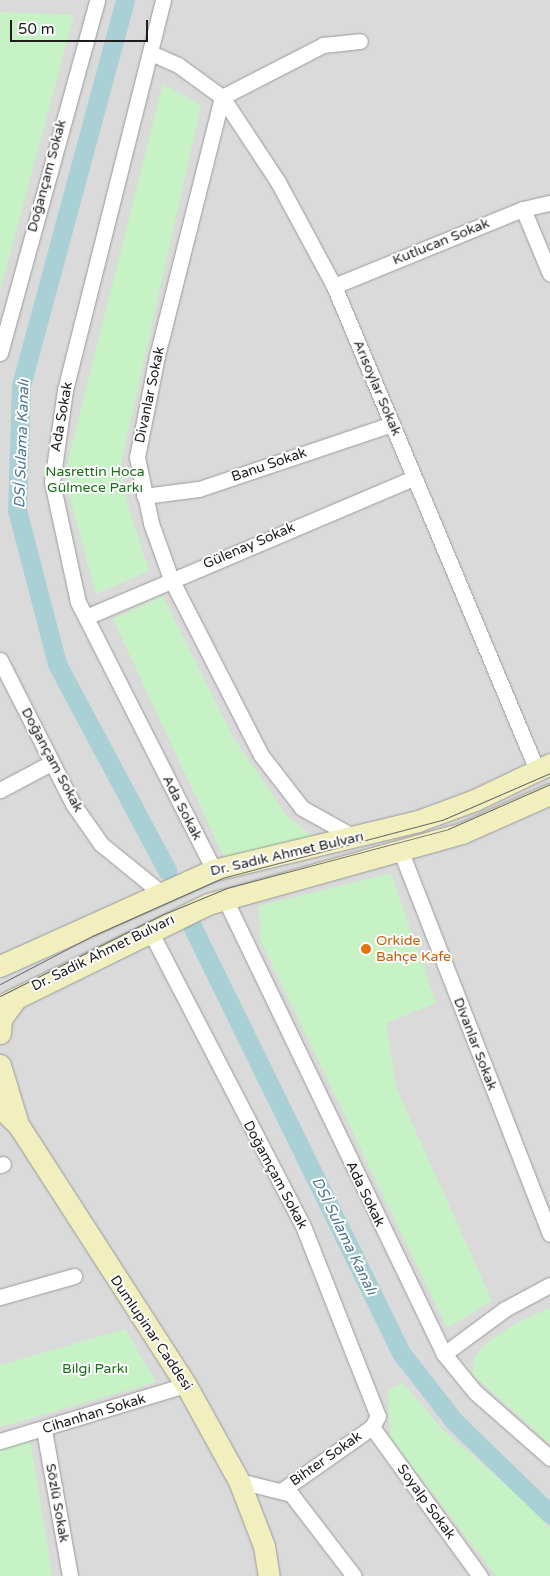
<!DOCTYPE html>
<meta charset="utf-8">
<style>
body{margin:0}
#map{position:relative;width:550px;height:1576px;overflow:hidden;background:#ede9e4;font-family:"Varela Round",sans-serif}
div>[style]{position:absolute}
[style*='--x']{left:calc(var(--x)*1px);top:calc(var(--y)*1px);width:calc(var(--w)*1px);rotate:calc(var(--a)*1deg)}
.residential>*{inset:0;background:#dbdada}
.park>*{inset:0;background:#c6f2c5}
.canal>*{height:19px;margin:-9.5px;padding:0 9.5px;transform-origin:9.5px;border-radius:9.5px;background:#a9d0d5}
.roads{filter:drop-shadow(0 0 1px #9a9a9a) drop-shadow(0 0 1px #9a9a9a)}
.street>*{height:15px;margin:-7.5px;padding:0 7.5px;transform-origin:7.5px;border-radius:7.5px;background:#fff}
.secondary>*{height:21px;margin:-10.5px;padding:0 10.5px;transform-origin:10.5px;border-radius:10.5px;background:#f1efbd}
.tram>*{height:1px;margin:-0.5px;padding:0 0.5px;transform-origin:0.5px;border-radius:0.5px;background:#6b6b6b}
.dots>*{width:14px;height:14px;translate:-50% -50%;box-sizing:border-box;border:2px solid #fff;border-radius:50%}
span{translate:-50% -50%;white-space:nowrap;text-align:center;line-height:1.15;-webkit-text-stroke:4px #fff;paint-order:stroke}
.street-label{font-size:14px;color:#1d1d1d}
.park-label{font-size:14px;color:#1a6d18}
.food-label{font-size:14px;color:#c56008}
.left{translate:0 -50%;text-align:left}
.water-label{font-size:15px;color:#4e7893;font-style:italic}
.scale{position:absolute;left:10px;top:20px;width:138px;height:22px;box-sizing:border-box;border:2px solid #1d1d1d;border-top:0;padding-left:6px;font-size:15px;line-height:18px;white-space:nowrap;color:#1d1d1d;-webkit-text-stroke:4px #fff;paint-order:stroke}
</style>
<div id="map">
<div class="residential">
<i style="clip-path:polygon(0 0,550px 0,550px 1576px,0 1576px)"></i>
</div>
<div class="park">
<i style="clip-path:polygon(0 12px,74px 15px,0 291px)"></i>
<i style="clip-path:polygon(163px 84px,201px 105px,121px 463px,127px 503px,149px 571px,96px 594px,66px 483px,68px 461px)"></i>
<i style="clip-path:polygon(163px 596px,234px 739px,287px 816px,315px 838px,224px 857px,113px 619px)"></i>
<i style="clip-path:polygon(391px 873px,436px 1003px,386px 1023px,396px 1087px,492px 1301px,447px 1328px,260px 939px,259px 906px)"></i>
<i style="clip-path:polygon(550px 1308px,550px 1444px,472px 1374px,475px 1356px,488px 1342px,516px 1323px)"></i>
<i style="clip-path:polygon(125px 1329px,156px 1382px,0 1427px,0 1365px)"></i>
<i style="clip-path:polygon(403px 1383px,442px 1429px,536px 1511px,550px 1529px,550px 1576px,496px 1576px,390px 1437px,388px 1390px)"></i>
<i style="clip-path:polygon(30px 1440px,52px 1576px,0 1576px,0 1449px)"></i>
</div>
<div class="canal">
<i style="--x:125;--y:0;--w:400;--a:105.1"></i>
<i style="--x:21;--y:386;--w:124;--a:91.8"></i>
<i style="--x:17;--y:510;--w:159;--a:75.4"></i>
<i style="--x:57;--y:664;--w:234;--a:61.9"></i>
<i style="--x:190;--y:922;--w:481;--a:63.9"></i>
<i style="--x:402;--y:1354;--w:85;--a:52.2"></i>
<i style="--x:454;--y:1421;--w:134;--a:44.1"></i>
</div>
<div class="roads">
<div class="street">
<i style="--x:163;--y:0;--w:402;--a:104.1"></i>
<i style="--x:65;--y:390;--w:93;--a:98"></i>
<i style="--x:52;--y:482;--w:123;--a:77.8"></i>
<i style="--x:78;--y:602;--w:301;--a:63.1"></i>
<i style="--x:151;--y:53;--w:30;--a:24"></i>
<i style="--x:178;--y:65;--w:54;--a:36"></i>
<i style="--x:222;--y:97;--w:102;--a:56.6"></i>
<i style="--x:278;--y:182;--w:118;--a:61.7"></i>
<i style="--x:334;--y:286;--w:525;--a:67.25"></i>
<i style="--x:523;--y:209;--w:70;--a:67.4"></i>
<i style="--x:334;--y:286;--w:204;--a:-22.2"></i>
<i style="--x:523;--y:209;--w:28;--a:-13"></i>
<i style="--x:0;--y:353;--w:366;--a:-74.6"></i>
<i style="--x:144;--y:496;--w:55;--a:-7.3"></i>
<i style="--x:199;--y:489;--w:204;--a:-18.6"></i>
<i style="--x:86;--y:617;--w:356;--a:-23"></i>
<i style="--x:0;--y:660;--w:161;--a:63.1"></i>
<i style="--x:73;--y:804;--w:49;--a:55"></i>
<i style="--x:101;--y:844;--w:76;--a:39.1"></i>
<i style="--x:0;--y:790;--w:58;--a:-27.9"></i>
<i style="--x:356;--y:838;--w:62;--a:-150.9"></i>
<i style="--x:302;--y:808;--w:67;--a:-127.7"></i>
<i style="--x:261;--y:755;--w:198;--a:-117.1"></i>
<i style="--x:171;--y:579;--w:59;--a:-109.7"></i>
<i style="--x:151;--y:523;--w:67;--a:-102"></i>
<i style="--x:137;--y:457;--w:103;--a:-78.8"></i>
<i style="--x:157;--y:356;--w:267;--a:-75.9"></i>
<i style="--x:222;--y:97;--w:114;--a:-27.2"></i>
<i style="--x:323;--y:45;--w:37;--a:-6"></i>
<i style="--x:401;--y:852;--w:410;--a:68.7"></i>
<i style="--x:225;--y:899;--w:505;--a:64.3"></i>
<i style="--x:444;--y:1354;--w:49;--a:50.8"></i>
<i style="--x:475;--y:1392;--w:100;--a:41.3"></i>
<i style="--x:149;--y:929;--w:335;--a:62.6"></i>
<i style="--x:303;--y:1226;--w:204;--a:68.5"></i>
<i style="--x:378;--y:1416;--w:13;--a:119"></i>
<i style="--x:372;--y:1427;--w:111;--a:144.9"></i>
<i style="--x:0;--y:1165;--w:3;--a:-18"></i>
<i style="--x:0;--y:1297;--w:77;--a:-15.8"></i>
<i style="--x:444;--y:1354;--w:76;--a:-36.4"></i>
<i style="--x:505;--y:1309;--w:51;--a:-28.1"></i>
<i style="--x:372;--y:1427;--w:184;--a:54.1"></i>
<i style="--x:44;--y:1430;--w:148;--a:79.9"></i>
<i style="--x:0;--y:1441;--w:194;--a:-16.8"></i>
<i style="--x:239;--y:1481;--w:54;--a:14"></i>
<i style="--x:291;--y:1494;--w:103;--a:52.5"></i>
</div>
<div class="secondary">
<i style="--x:0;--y:966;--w:235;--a:-24.2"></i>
<i style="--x:214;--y:870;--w:210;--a:-13.5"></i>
<i style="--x:418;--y:821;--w:61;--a:-20.2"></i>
<i style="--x:475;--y:800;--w:83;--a:-25.6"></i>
<i style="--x:0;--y:1006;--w:232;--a:-26.1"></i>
<i style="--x:208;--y:904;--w:264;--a:-15.6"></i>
<i style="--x:462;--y:833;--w:96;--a:-23.9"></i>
<i style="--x:0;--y:1033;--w:14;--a:-86"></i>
<i style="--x:1;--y:1019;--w:26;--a:-54"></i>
<i style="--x:0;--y:1065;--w:59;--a:73.1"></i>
<i style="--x:0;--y:1107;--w:27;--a:45"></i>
<i style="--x:19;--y:1126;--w:308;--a:57.2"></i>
<i style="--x:186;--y:1385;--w:110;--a:61.1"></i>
<i style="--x:239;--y:1481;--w:70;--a:69"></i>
<i style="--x:264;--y:1546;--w:30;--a:81"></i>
</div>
</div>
<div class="tram">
<i style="--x:0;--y:984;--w:104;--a:-27.6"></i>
<i style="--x:92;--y:936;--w:142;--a:-24"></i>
<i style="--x:222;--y:878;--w:228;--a:-14.8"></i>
<i style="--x:442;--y:820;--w:118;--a:-23.5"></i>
<i style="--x:0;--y:996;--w:183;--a:-26.6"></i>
<i style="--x:164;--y:914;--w:68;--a:-22.4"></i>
<i style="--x:227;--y:888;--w:229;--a:-14.9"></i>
<i style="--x:448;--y:829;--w:111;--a:-23.8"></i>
</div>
<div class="dots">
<i style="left:366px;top:949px;background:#e8710a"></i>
</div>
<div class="street-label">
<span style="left:47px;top:176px;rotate:-75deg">Doğançam Sokak</span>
<span style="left:441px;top:242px;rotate:-22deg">Kutlucan Sokak</span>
<span style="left:377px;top:388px;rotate:67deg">Arısoylar Sokak</span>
<span style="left:150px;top:395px;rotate:-78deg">Divanlar Sokak</span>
<span style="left:62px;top:417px;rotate:-80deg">Ada Sokak</span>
<span style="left:269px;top:465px;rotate:-19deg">Banu Sokak</span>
<span style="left:249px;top:546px;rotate:-23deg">Gülenay Sokak</span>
<span style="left:52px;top:760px;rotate:62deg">Doğançam Sokak</span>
<span style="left:182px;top:808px;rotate:63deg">Ada Sokak</span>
<span style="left:287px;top:854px;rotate:-13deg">Dr. Sadık Ahmet Bulvarı</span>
<span style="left:103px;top:953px;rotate:-26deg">Dr. Sadik Ahmet Bulvarı</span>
<span style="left:475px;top:1044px;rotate:69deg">Divanlar Sokak</span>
<span style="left:275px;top:1175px;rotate:62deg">Doğamçam Sokak</span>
<span style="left:365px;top:1194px;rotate:64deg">Ada Sokak</span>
<span style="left:151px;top:1333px;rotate:56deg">Dumlupinar Caddesi</span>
<span style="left:94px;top:1414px;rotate:-17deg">Cihanhan Sokak</span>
<span style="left:326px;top:1459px;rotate:-35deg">Bihter Sokak</span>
<span style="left:426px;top:1502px;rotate:54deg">Soyalp Sokak</span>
<span style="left:57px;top:1503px;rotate:80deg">Sözlü Sokak</span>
</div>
<div class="park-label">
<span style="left:95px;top:480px">Nasrettin Hoca<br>Gülmece Parkı</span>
<span style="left:95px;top:1369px">Bilgi Parkı</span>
</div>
<div class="food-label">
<span class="left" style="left:376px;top:949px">Orkide<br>Bahçe Kafe</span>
</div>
<div class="water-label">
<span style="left:22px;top:444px;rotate:-88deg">DSİ Sulama Kanalı</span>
<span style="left:344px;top:1236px;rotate:64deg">DSİ Sulama Kanalı</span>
</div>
<div class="scale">50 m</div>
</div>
